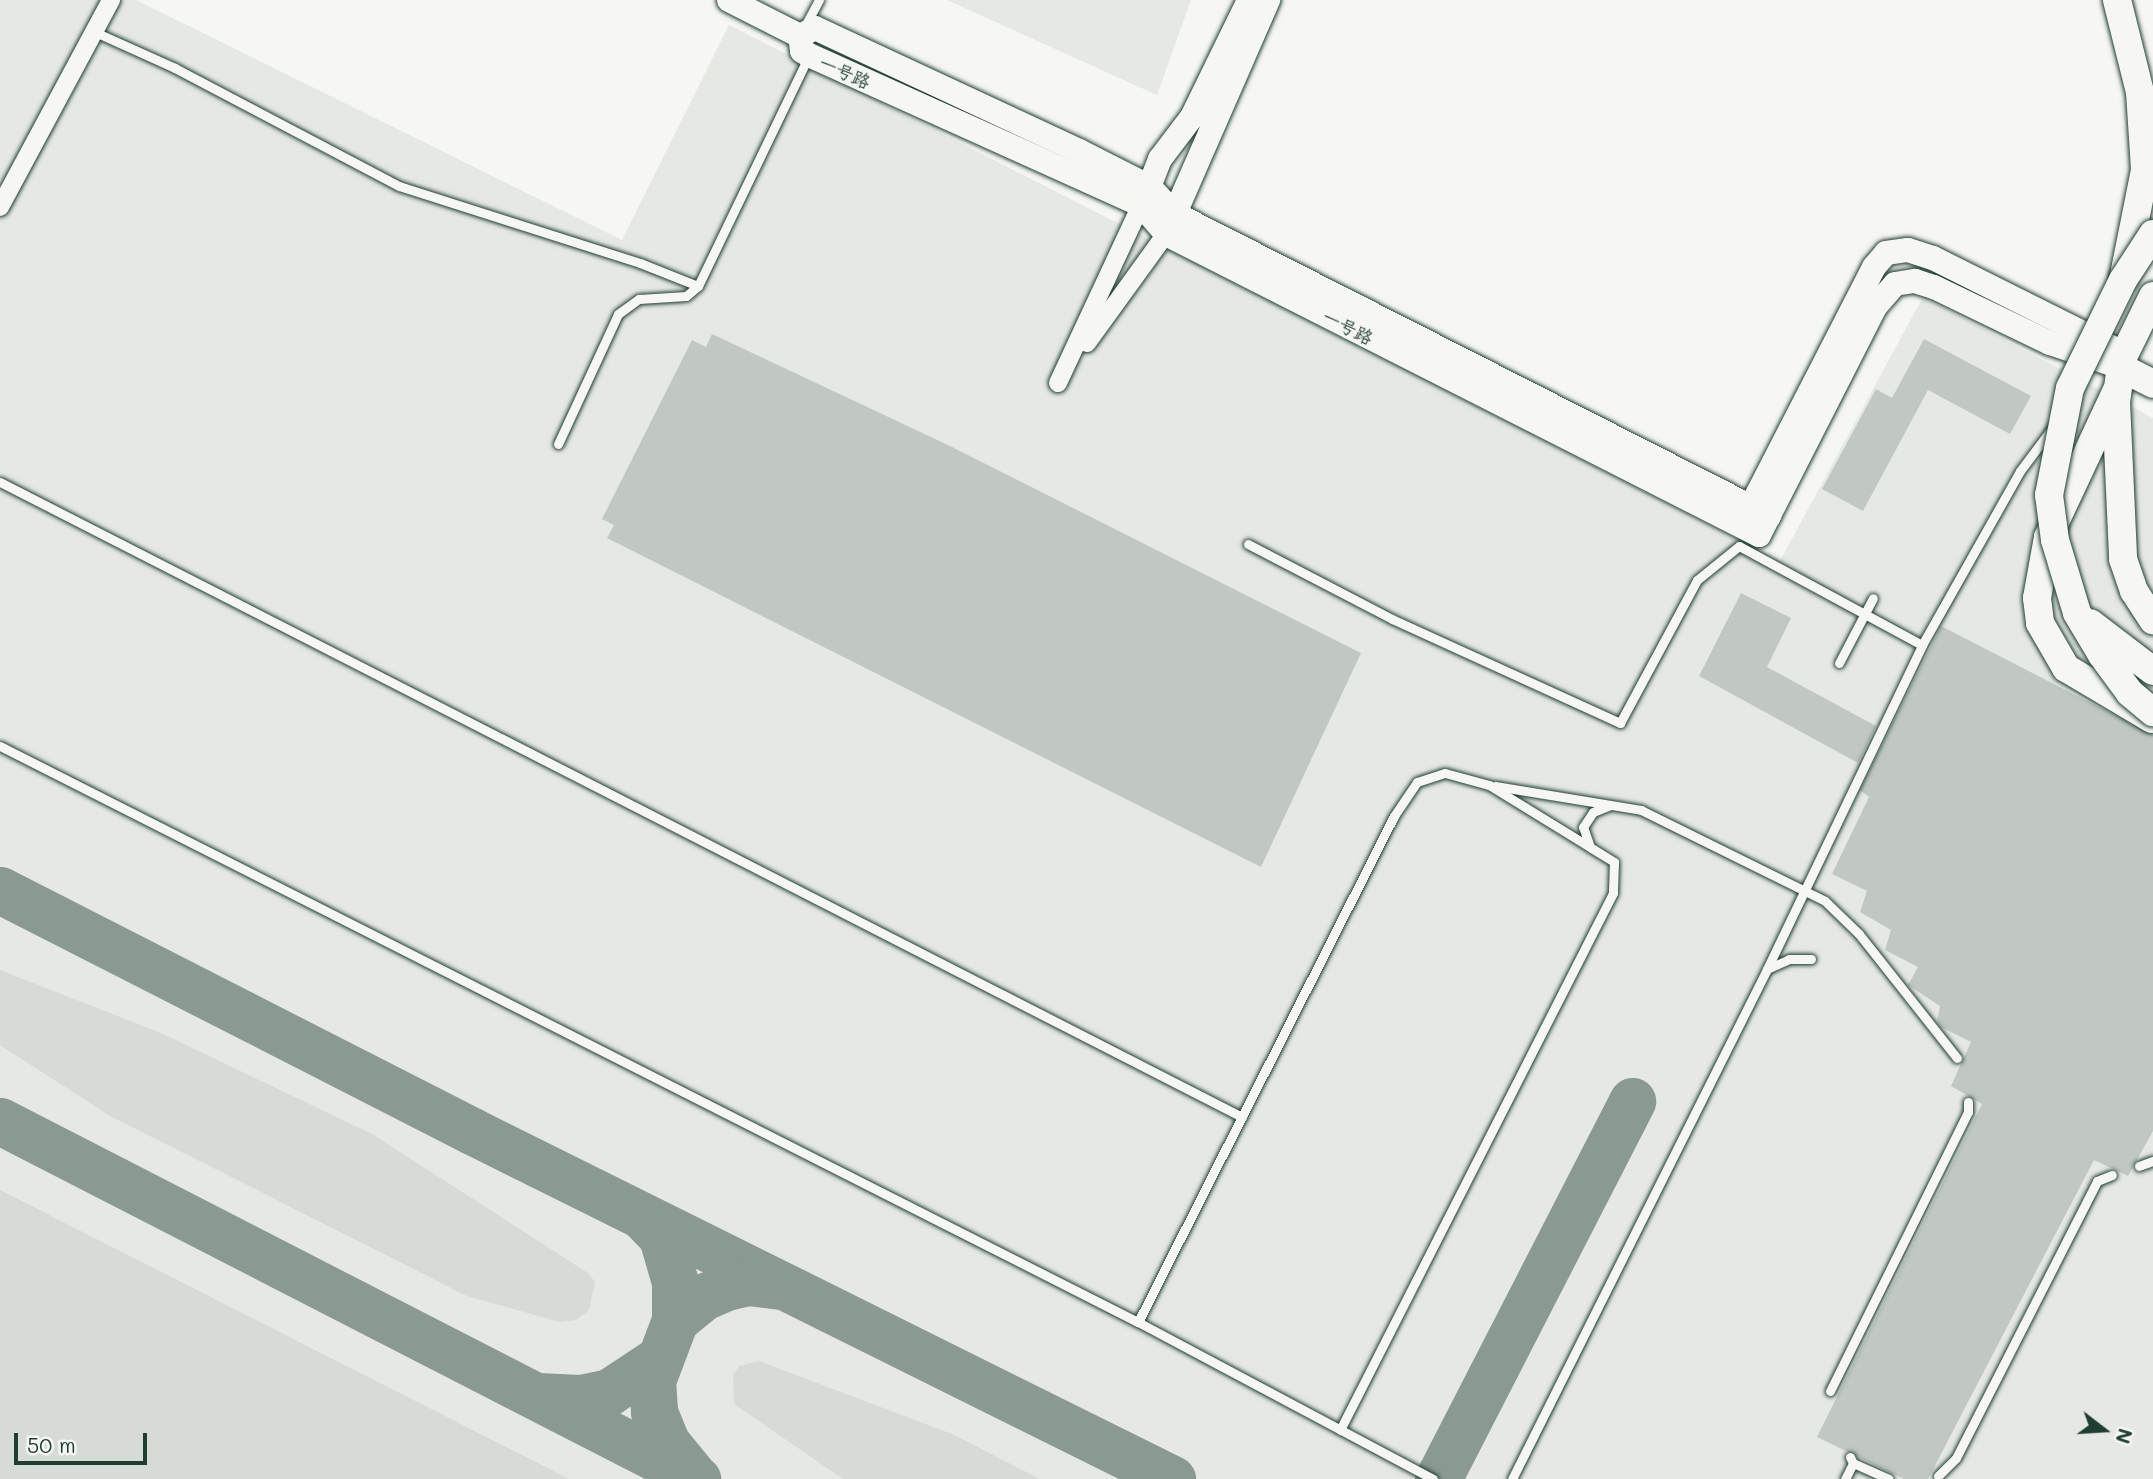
<!DOCTYPE html>
<meta charset="utf-8">
<style>
body{margin:0}
#map{position:relative;width:2153px;height:1479px;overflow:hidden;background:#f6f6f2;font-family:Mali,"LXGW WenKai TC",sans-serif}
div>[style]{position:absolute}
[style*='--x']{left:calc(var(--x)*1px);top:calc(var(--y)*1px);width:calc(var(--w)*1px);rotate:calc(var(--a)*1deg)}
.built>*{inset:0;background:#e6e8e4}
.green>*{inset:0;background:#d6dbd6}
.taxiway>*{height:47px;margin:-23.5px;padding:0 23.5px;transform-origin:23.5px;border-radius:23.5px;background:#8a9a93}
.building>*{inset:0;background:#c1c8c3}
.roads{filter:drop-shadow(0 0 2px #1f3d34) drop-shadow(0 0 2px #1f3d34)}
.lane>*{height:9px;margin:-4.5px;padding:0 4.5px;transform-origin:4.5px;border-radius:4.5px;background:#f6f6f2}
.street>*{height:18px;margin:-9px;padding:0 9px;transform-origin:9px;border-radius:9px;background:#f6f6f2}
.secondary>*{height:24px;margin:-12px;padding:0 12px;transform-origin:12px;border-radius:12px;background:#f6f6f2}
.primary>*{height:28px;margin:-14px;padding:0 14px;transform-origin:14px;border-radius:14px;background:#f6f6f2}
.bridges{filter:drop-shadow(0 0 2px #1f3d34) drop-shadow(0 0 2px #1f3d34)}
.primary-bridge>*{height:28px;margin:-14px;padding:0 14px;transform-origin:14px;border-radius:14px;background:#f6f6f2}
span{translate:-50% -50%;white-space:nowrap;text-align:center;line-height:1.15;-webkit-text-stroke:5px #f6f6f2;paint-order:stroke}
.street-label{font-size:18px;color:#1f3d34}
.north{position:absolute;left:2069px;top:1395px;width:70px;height:70px;-webkit-text-stroke:5px #f6f6f2;paint-order:stroke;rotate:107deg;font-size:19px;font-weight:700;line-height:28px;text-align:center;color:#1f3d34}
.north::after{content:'';display:block;margin:auto;width:24px;height:32px;background:#1f3d34;clip-path:polygon(50% 0,100% 100%,50% 72%,0 100%)}
.scale{position:absolute;left:14px;top:1433px;width:133px;height:32px;box-sizing:border-box;border:4px solid #1f3d34;border-top:0;padding-left:9px;font-size:21px;line-height:24px;white-space:nowrap;color:#1f3d34;-webkit-text-stroke:5px #f6f6f2;paint-order:stroke}
</style>
<div id="map">
<div class="built">
<i style="clip-path:polygon(0 0,136px 0,622px 240px,729px 25px,1780px 561px,1923px 297px,2153px 418px,2153px 1479px,0 1479px)"></i>
<i style="clip-path:polygon(947px 0,1191px 0,1157px 95px)"></i>
</div>
<div class="green">
<i style="clip-path:polygon(0 970px,161px 1033px,372px 1134px,588px 1273px,595px 1282px,589px 1310px,576px 1320px,560px 1322px,467px 1296px,110px 1116px,0 1045px)"></i>
<i style="clip-path:polygon(0 1190px,569px 1479px,0 1479px)"></i>
<i style="clip-path:polygon(759px 1361px,952px 1434px,1040px 1479px,843px 1479px,734px 1404px,733px 1375px,739px 1366px)"></i>
</div>
<div class="taxiway">
<i style="--x:0;--y:890;--w:530;--a:27.05"></i>
<i style="--x:472;--y:1131;--w:782;--a:26.43"></i>
<i style="--x:0;--y:1121;--w:784;--a:27.19"></i>
<i style="--x:643;--y:1217;--w:28;--a:46"></i>
<i style="--x:662;--y:1237;--w:47;--a:73.9"></i>
<i style="--x:675;--y:1282;--w:38;--a:90"></i>
<i style="--x:675;--y:1320;--w:65;--a:110.7"></i>
<i style="--x:652;--y:1381;--w:31;--a:86"></i>
<i style="--x:654;--y:1412;--w:32;--a:68"></i>
<i style="--x:666;--y:1442;--w:41;--a:50.9"></i>
<i style="--x:675;--y:1320;--w:36;--a:-39"></i>
<i style="--x:703;--y:1297;--w:25;--a:-23"></i>
<i style="--x:726;--y:1287;--w:23;--a:-13"></i>
<i style="--x:748;--y:1282;--w:31;--a:7"></i>
<i style="--x:537;--y:1396;--w:44;--a:2.6"></i>
<i style="--x:581;--y:1398;--w:29;--a:-12"></i>
<i style="--x:609;--y:1392;--w:56;--a:-33.4"></i>
<i style="--x:1438;--y:1479;--w:425;--a:-62.8"></i>
</div>
<div class="building">
<i style="clip-path:polygon(712px 334px,950px 446px,1361px 653px,1261px 867px,607px 538px,614px 525px,602px 519px,692px 340px,706px 347px)"></i>
<i style="clip-path:polygon(1924px 339px,2031px 396px,2010px 434px,1928px 390px,1863px 511px,1822px 489px,1876px 389px,1892px 398px)"></i>
<i style="clip-path:polygon(1741px 593px,1791px 618px,1767px 667px,1876px 726px,1858px 763px,1699px 676px)"></i>
<i style="clip-path:polygon(1941px 626px,2153px 735px,2153px 1131px,2128px 1176px,2094px 1160px,1928px 1479px,1904px 1479px,1817px 1437px,1982px 1104px,1951px 1086px,1971px 1042px,1941px 1027px,1937px 1021px,1940px 1006px,1908px 985px,1918px 967px,1885px 950px,1891px 930px,1860px 912px,1867px 891px,1832px 874px,1869px 797px,1860px 790px)"></i>
</div>
<div class="roads">
<div class="lane">
<i style="--x:805;--y:26;--w:30;--a:-62"></i>
<i style="--x:95;--y:32;--w:88;--a:24.2"></i>
<i style="--x:175;--y:68;--w:253;--a:27.8"></i>
<i style="--x:399;--y:186;--w:253;--a:17.7"></i>
<i style="--x:640;--y:263;--w:62;--a:21.6"></i>
<i style="--x:558;--y:444;--w:143;--a:-65.2"></i>
<i style="--x:618;--y:314;--w:26;--a:-36"></i>
<i style="--x:639;--y:299;--w:47;--a:-3.7"></i>
<i style="--x:686;--y:296;--w:16;--a:-40"></i>
<i style="--x:698;--y:286;--w:254;--a:-64.3"></i>
<i style="--x:0;--y:482;--w:1395;--a:27.08"></i>
<i style="--x:1248;--y:544;--w:162;--a:27.5"></i>
<i style="--x:1392;--y:619;--w:251;--a:24.5"></i>
<i style="--x:1620;--y:723;--w:162;--a:-61.7"></i>
<i style="--x:1697;--y:580;--w:54;--a:-39"></i>
<i style="--x:1739;--y:546;--w:208;--a:28.4"></i>
<i style="--x:1922;--y:645;--w:200;--a:-60.6"></i>
<i style="--x:2020;--y:471;--w:55;--a:-53.1"></i>
<i style="--x:1839;--y:663;--w:73;--a:-62.4"></i>
<i style="--x:0;--y:746;--w:1275;--a:26.85"></i>
<i style="--x:1138;--y:1322;--w:334;--a:28"></i>
<i style="--x:1495;--y:786;--w:148;--a:9.3"></i>
<i style="--x:1641;--y:810;--w:205;--a:26.3"></i>
<i style="--x:1825;--y:901;--w:47;--a:44.1"></i>
<i style="--x:1859;--y:934;--w:158;--a:51.7"></i>
<i style="--x:1590;--y:847;--w:21;--a:-109"></i>
<i style="--x:1583;--y:827;--w:18;--a:-56"></i>
<i style="--x:1593;--y:812;--w:18;--a:-22"></i>
<i style="--x:1767;--y:969;--w:359;--a:-64.4"></i>
<i style="--x:2139;--y:1166;--w:15;--a:-20"></i>
<i style="--x:1138;--y:1322;--w:567;--a:-63.16"></i>
<i style="--x:1394;--y:816;--w:41;--a:-55.9"></i>
<i style="--x:1417;--y:782;--w:29;--a:-18"></i>
<i style="--x:1445;--y:773;--w:46;--a:15.3"></i>
<i style="--x:1489;--y:785;--w:147;--a:31.6"></i>
<i style="--x:1614;--y:862;--w:31;--a:92"></i>
<i style="--x:1613;--y:893;--w:602;--a:116.95"></i>
<i style="--x:1830;--y:1391;--w:311;--a:-63.7"></i>
<i style="--x:1968;--y:1112;--w:10;--a:-90"></i>
<i style="--x:1850;--y:1457;--w:7;--a:63"></i>
<i style="--x:1853;--y:1463;--w:39;--a:24"></i>
<i style="--x:1938;--y:1476;--w:25;--a:-45"></i>
<i style="--x:1956;--y:1458;--w:311;--a:-63"></i>
<i style="--x:2097;--y:1181;--w:16;--a:-22"></i>
<i style="--x:1512;--y:1479;--w:570;--a:-63.43"></i>
<i style="--x:1767;--y:969;--w:24;--a:-24"></i>
<i style="--x:1789;--y:959;--w:22;--a:0"></i>
<i style="--x:1845;--y:1479;--w:18;--a:-63"></i>
</div>
<div class="street">
<i style="--x:0;--y:207;--w:235;--a:-61.8"></i>
<i style="--x:1087;--y:343;--w:135;--a:-54.1"></i>
<i style="--x:1058;--y:383;--w:196;--a:-65"></i>
</div>
<div class="secondary">
<i style="--x:729;--y:0;--w:80;--a:26.9"></i>
<i style="--x:1144;--y:200;--w:44;--a:-68.7"></i>
<i style="--x:1160;--y:159;--w:53;--a:-52.7"></i>
<i style="--x:1192;--y:117;--w:130;--a:-64"></i>
<i style="--x:1169;--y:227;--w:248;--a:-66.4"></i>
<i style="--x:1769;--y:516;--w:666;--a:-153.05"></i>
<i style="--x:1175;--y:214;--w:37;--a:-133"></i>
<i style="--x:1150;--y:187;--w:80;--a:-153.1"></i>
<i style="--x:1079;--y:151;--w:291;--a:-155"></i>
<i style="--x:815;--y:28;--w:17;--a:152"></i>
<i style="--x:800;--y:36;--w:15;--a:82"></i>
<i style="--x:802;--y:51;--w:8;--a:30"></i>
<i style="--x:809;--y:55;--w:364;--a:24.3"></i>
<i style="--x:1141;--y:205;--w:38;--a:49"></i>
<i style="--x:1166;--y:234;--w:665;--a:26.91"></i>
<i style="--x:1759;--y:535;--w:256;--a:-63"></i>
<i style="--x:1875;--y:307;--w:30;--a:-49"></i>
<i style="--x:1895;--y:284;--w:20;--a:-9"></i>
<i style="--x:1915;--y:281;--w:20;--a:18"></i>
<i style="--x:1934;--y:287;--w:129;--a:25.8"></i>
<i style="--x:2050;--y:343;--w:74;--a:18.9"></i>
<i style="--x:1744;--y:520;--w:284;--a:-62.8"></i>
<i style="--x:1874;--y:267;--w:18;--a:-49"></i>
<i style="--x:1886;--y:253;--w:22;--a:-8"></i>
<i style="--x:1908;--y:250;--w:26;--a:18"></i>
<i style="--x:1933;--y:258;--w:199;--a:26.6"></i>
</div>
<div class="primary">
<i style="--x:2117;--y:0;--w:95;--a:76"></i>
<i style="--x:2140;--y:92;--w:78;--a:86.3"></i>
<i style="--x:2145;--y:170;--w:107;--a:101.3"></i>
<i style="--x:2153;--y:296;--w:70;--a:116.2"></i>
<i style="--x:2122;--y:359;--w:43;--a:97.9"></i>
<i style="--x:2116;--y:402;--w:157;--a:87.4"></i>
<i style="--x:2123;--y:559;--w:34;--a:71"></i>
<i style="--x:2134;--y:591;--w:35;--a:57"></i>
<i style="--x:2120;--y:367;--w:37;--a:27"></i>
<i style="--x:2116;--y:392;--w:160;--a:115.1"></i>
<i style="--x:2048;--y:537;--w:62;--a:100.2"></i>
<i style="--x:2037;--y:598;--w:25;--a:83"></i>
<i style="--x:2040;--y:623;--w:52;--a:60"></i>
<i style="--x:2066;--y:668;--w:100;--a:30.7"></i>
</div>
</div>
<div class="bridges">
<div class="primary-bridge">
<i style="--x:2153;--y:234;--w:55;--a:123.1"></i>
<i style="--x:2123;--y:280;--w:120;--a:116.1"></i>
<i style="--x:2070;--y:388;--w:109;--a:101.1"></i>
<i style="--x:2049;--y:495;--w:45;--a:82.4"></i>
<i style="--x:2055;--y:540;--w:76;--a:73.2"></i>
<i style="--x:2077;--y:613;--w:49;--a:59.2"></i>
<i style="--x:2102;--y:655;--w:47;--a:53.6"></i>
<i style="--x:2130;--y:693;--w:30;--a:40"></i>
<i style="--x:2090;--y:623;--w:79;--a:37.3"></i>
</div>
</div>
<div class="street-label">
<span style="left:845px;top:72px;rotate:24deg">一号路</span>
<span style="left:1348px;top:327px;rotate:27deg">一号路</span>
</div>
<div class="north">N</div>
<div class="scale">50 m</div>
</div>
